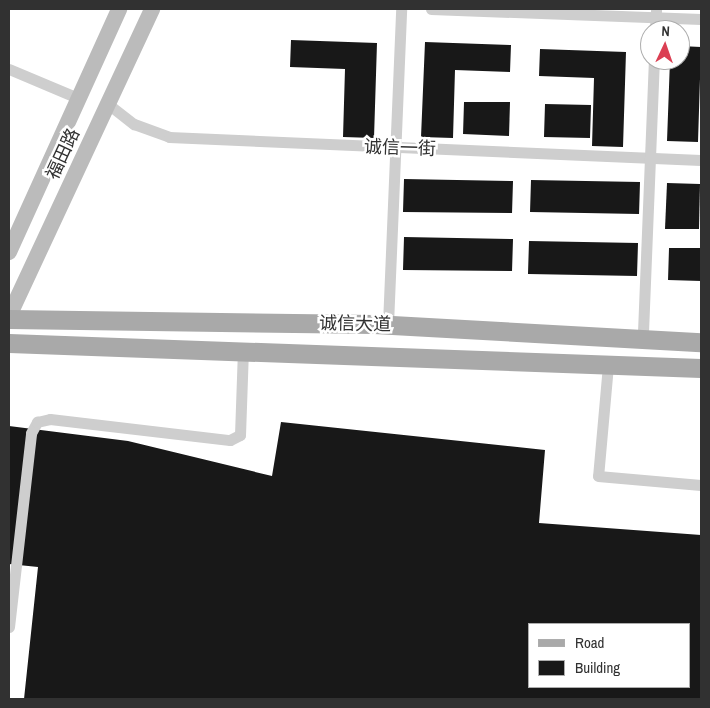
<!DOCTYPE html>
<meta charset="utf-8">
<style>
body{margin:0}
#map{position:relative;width:710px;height:708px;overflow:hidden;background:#fff;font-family:"Archivo Narrow","Noto Sans SC",sans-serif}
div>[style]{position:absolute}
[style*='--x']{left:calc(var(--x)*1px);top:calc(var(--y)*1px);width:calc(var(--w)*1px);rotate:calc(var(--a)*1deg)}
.building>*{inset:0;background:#181818}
.minor>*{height:11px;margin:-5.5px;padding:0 5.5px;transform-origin:5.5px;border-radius:5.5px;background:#cecece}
.secondary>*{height:16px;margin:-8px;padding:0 8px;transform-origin:8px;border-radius:8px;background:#bbb}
.primary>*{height:19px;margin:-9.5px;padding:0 9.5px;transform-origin:9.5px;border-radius:9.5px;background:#a9a9a9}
span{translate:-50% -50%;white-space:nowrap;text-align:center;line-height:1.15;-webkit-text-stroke:5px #fff;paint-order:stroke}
.street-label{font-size:18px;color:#313131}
.frame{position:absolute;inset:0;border:10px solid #313131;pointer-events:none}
.legend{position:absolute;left:528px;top:623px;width:162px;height:65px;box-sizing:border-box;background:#fff;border:1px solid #adadad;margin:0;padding:6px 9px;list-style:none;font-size:15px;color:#313131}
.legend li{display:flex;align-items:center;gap:10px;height:25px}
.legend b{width:25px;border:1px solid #adadad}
.north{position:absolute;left:640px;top:20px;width:50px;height:50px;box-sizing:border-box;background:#fff;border:1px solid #adadad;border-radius:50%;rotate:3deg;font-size:14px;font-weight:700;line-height:20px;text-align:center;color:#313131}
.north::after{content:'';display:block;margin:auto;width:18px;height:22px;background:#db3f53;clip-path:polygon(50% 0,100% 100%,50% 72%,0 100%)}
</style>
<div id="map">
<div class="building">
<i style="clip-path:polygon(291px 40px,377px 43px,374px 138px,343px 137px,345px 69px,290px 67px)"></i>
<i style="clip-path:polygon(425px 42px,511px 45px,510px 72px,455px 70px,453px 138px,421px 137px)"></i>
<i style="clip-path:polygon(680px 46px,701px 47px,698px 142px,667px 141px,670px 60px,680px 60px)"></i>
<i style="clip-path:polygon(540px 49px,626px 52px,623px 147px,592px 146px,594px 78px,539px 76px)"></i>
<i style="clip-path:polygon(464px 102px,510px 102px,509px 136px,463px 134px)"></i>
<i style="clip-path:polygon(545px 104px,591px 105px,590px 138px,544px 137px)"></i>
<i style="clip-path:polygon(404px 179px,513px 181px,512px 213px,403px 212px)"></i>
<i style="clip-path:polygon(531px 180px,640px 182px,639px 214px,530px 212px)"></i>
<i style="clip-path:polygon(667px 183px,700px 184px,699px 229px,665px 229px)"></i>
<i style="clip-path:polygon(404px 237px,513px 239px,512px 271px,403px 270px)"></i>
<i style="clip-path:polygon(529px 241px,638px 243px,637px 276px,528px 274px)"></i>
<i style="clip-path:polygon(669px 248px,701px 248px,701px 281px,668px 280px)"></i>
<i style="clip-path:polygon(evenodd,281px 422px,545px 450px,539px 523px,701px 535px,701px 699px,24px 699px,38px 567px,9px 564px,9px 426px,128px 441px,272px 476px,281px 422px,529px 624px,689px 624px,689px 687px,529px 687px,529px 624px)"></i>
</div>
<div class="minor">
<i style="--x:431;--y:9;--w:270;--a:2.1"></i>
<i style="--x:655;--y:30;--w:21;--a:-87"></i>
<i style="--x:9;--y:69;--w:75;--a:22.8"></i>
<i style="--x:108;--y:104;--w:33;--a:38"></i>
<i style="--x:134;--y:124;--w:37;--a:20"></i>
<i style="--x:169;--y:137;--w:532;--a:2.48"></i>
<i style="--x:388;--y:324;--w:315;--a:-87.6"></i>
<i style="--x:643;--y:332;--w:272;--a:-87.7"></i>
<i style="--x:608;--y:365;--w:111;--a:95.1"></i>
<i style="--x:598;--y:476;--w:103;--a:5"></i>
<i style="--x:9;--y:627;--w:195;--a:-83.5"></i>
<i style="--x:31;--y:433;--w:13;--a:-61"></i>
<i style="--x:37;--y:422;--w:13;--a:-13"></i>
<i style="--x:50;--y:419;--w:181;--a:6.7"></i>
<i style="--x:230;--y:440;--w:11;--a:-27"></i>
<i style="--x:240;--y:435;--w:84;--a:-88"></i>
</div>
<div class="secondary">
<i style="--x:9;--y:252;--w:267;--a:-65.6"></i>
<i style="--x:9;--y:316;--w:339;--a:-65"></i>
</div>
<div class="primary">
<i style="--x:9;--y:319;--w:365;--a:0.8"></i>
<i style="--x:374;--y:324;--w:327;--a:3.2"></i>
<i style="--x:9;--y:343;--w:692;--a:2.07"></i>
</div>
<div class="street-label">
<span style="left:400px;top:148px;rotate:2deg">诚信一街</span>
<span style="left:63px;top:154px;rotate:-65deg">福田路</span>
<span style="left:355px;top:324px;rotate:1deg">诚信大道</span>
</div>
<div class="frame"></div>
<ul class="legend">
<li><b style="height:6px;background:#a9a9a9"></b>Road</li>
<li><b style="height:14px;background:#181818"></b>Building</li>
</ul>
<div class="north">N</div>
</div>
